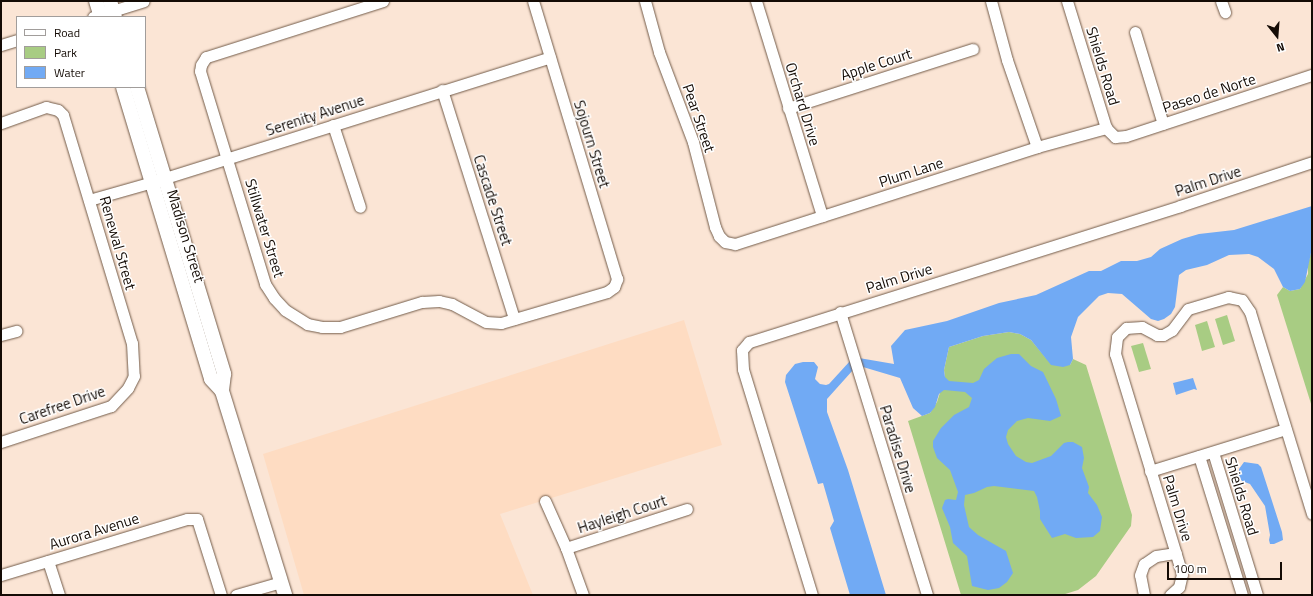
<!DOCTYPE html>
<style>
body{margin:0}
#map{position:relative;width:1313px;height:596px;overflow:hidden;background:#fbe5d5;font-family:"Titillium Web",sans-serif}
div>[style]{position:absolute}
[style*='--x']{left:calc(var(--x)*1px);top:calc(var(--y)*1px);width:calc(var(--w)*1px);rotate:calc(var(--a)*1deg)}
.built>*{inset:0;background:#fedcc2}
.green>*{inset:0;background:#a8cc83}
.water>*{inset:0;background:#71aaf4}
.roads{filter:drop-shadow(0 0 1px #725b49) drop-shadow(0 0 1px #725b49)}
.minor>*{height:11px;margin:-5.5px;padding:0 5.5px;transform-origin:5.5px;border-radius:5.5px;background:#fff}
.major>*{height:14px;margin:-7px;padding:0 7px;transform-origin:7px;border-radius:7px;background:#fff}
span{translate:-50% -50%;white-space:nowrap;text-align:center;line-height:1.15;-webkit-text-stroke:3px #fff;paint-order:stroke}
.street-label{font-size:15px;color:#140b05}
.frame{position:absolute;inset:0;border:2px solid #140b05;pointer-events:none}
.legend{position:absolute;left:16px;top:16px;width:130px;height:72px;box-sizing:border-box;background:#fff;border:1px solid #a19d9b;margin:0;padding:5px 7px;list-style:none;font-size:12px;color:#140b05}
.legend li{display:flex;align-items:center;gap:8px;height:20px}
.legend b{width:20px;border:1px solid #a19d9b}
.north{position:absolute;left:1257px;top:16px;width:40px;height:40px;-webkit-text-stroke:3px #fff;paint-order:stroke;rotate:163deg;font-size:11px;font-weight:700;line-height:16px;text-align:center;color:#140b05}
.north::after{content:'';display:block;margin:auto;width:14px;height:18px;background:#140b05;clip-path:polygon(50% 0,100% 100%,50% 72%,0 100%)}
.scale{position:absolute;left:1167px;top:562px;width:115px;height:18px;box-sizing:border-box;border:2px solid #140b05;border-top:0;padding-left:5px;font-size:12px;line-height:14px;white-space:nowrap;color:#140b05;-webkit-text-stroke:3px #fff;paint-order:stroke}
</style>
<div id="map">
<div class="built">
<i style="clip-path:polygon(684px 320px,722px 445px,500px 514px,533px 595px,304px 595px,263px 454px)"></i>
</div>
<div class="green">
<i style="clip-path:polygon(1312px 248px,1312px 407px,1277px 295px,1283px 287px,1290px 291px,1300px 289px,1308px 274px,1308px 264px)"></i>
<i style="clip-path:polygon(1227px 315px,1235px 341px,1223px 345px,1215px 319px)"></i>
<i style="clip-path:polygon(1207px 321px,1215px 347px,1202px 351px,1195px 325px)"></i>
<i style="clip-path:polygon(1009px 332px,1020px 334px,1031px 340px,1046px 358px,1070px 365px,1073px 359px,1086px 365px,1132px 515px,1131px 526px,1096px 576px,1078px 590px,1062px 595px,961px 595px,908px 421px,930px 413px,937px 402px,945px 377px,944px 370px,949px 347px,983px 336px)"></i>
<i style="clip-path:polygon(1143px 343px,1151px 369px,1139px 372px,1131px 346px)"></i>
</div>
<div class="water">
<i style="clip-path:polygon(1312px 206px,1312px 248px,1305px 282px,1300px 289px,1290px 291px,1283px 287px,1274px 269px,1258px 257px,1249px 254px,1229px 255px,1207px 265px,1186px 270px,1179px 275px,1175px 307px,1171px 314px,1164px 319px,1158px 321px,1151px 319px,1122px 294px,1108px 293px,1099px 296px,1078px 317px,1071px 337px,1073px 359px,1070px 365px,1063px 367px,1051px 365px,1031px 340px,1020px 334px,1009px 332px,983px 336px,949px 347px,944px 370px,945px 377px,949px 381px,973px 383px,979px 380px,984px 369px,991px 363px,997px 358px,1011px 354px,1019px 354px,1031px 366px,1043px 372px,1056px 399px,1061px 416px,1050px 421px,1028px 418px,1017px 421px,1008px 430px,1006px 437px,1008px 444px,1016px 456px,1026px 462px,1032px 463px,1051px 456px,1064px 443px,1068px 442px,1073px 442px,1082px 447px,1084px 458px,1082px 468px,1089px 487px,1088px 493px,1097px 505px,1102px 517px,1100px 531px,1093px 537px,1076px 538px,1065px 534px,1052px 538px,1040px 519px,1040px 511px,1037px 497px,1034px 491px,994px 486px,987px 487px,974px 493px,965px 495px,964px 505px,969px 527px,978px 535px,1006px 551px,1013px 573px,1007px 582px,999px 588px,988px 590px,972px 586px,967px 556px,953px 543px,950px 527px,942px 508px,945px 500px,948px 499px,956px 500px,958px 492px,950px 470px,937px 458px,933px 447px,933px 441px,941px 428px,954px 415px,969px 407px,972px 398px,965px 392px,944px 390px,939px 394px,935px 407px,930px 413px,922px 416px,913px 408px,900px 378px,863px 367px,853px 370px,827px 399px,827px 412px,848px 470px,886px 595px,850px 595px,830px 528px,834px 521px,823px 483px,818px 484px,785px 382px,786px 375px,795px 364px,803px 362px,814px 362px,818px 367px,815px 379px,820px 384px,826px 385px,829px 384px,850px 361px,859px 358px,894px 364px,891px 346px,905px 330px,947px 321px,999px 303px,1036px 295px,1089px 271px,1101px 271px,1121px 261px,1137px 261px,1151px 257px,1160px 249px,1182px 239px,1199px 234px,1234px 230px)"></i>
<i style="clip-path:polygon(1193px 378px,1197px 390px,1194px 389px,1176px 395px,1173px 383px)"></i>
<i style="clip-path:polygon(1244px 462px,1258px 464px,1261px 467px,1282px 532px,1283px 540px,1274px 544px,1270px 544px,1269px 540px,1270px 535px,1265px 506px,1250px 484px,1242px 481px,1239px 477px,1239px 469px)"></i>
</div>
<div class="roads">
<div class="minor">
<i style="--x:383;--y:1;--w:186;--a:162.4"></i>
<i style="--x:206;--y:57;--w:9;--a:122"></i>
<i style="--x:201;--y:65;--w:6;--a:99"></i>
<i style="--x:200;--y:71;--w:223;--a:73"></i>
<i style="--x:265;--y:284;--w:17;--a:57"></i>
<i style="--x:274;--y:298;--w:16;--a:47"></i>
<i style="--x:285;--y:310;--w:26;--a:32"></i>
<i style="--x:307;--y:324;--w:15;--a:11"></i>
<i style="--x:322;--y:327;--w:18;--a:0"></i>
<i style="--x:340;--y:327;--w:86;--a:-17"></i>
<i style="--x:422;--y:302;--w:17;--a:-3"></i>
<i style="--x:439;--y:301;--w:13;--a:13"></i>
<i style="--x:452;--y:304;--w:38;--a:28"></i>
<i style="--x:486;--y:322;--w:15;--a:4"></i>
<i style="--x:501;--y:323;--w:110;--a:-16.3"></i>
<i style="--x:607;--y:292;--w:9;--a:-36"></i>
<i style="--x:614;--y:287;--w:9;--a:-69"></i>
<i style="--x:617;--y:279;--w:290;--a:-106.8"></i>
<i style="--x:645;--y:1;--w:53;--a:74.6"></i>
<i style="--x:659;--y:52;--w:96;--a:69.3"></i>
<i style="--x:693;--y:142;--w:88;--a:75.5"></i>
<i style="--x:715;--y:227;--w:10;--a:66"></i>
<i style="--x:719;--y:236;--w:8;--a:45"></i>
<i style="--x:725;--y:242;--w:10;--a:11"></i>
<i style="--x:735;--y:244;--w:317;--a:-17.8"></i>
<i style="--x:1037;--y:147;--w:72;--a:-15.4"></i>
<i style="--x:756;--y:1;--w:225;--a:72.9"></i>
<i style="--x:991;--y:1;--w:61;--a:74.8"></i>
<i style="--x:1007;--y:60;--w:92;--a:71"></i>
<i style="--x:1067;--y:1;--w:133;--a:72.9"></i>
<i style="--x:1106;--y:128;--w:13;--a:45"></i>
<i style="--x:1115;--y:137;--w:11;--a:-5"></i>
<i style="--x:1126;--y:136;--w:196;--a:-18.2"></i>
<i style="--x:1221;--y:1;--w:12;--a:70"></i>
<i style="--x:93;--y:17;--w:53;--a:-17.4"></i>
<i style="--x:1135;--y:32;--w:96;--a:73.1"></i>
<i style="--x:1;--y:45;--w:17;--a:-17"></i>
<i style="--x:442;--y:90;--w:240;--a:72.5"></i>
<i style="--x:788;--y:108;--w:194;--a:-17.7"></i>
<i style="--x:1;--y:123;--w:48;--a:-19.6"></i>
<i style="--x:46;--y:107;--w:12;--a:14"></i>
<i style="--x:58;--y:110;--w:7;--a:45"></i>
<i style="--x:63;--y:115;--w:238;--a:73.2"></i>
<i style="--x:132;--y:343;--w:33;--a:87"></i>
<i style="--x:134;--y:376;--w:13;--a:117"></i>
<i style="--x:128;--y:388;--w:25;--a:133"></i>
<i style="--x:111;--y:406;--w:116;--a:161.9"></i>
<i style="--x:333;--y:125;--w:86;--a:71.8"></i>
<i style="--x:89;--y:200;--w:66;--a:-15.9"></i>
<i style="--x:152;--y:182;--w:417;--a:-17.4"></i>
<i style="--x:840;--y:312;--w:296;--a:72.9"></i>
<i style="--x:1;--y:335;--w:16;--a:-15"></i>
<i style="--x:1213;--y:452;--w:150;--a:72.9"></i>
<i style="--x:1199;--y:456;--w:145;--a:72.8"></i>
<i style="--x:1150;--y:471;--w:142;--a:-17.2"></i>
<i style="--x:545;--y:501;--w:51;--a:65.9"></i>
<i style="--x:566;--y:548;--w:50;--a:70.1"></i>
<i style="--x:566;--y:548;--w:127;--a:-17.9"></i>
<i style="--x:48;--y:561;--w:36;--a:72"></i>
<i style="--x:1;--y:575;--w:194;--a:-16.8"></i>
<i style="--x:187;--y:519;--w:10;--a:0"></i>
<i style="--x:197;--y:519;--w:80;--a:72.5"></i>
<i style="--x:236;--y:595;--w:47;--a:-16.1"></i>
<i style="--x:812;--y:595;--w:236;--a:-107"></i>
<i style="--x:743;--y:369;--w:19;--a:-93"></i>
<i style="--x:742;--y:350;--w:11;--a:-49"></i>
<i style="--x:749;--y:342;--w:452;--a:-17.5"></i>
<i style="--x:1180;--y:206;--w:139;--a:-18.4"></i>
<i style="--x:1144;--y:595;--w:20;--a:-101"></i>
<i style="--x:1140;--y:575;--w:12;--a:-70"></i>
<i style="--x:1144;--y:564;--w:14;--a:-34"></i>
<i style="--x:1156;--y:556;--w:20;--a:-9"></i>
<i style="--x:1170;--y:595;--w:12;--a:-42"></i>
<i style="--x:1179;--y:587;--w:13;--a:-77"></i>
<i style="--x:1182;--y:574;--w:230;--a:-106.9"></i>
<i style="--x:1115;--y:354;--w:17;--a:-83"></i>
<i style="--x:1117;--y:337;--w:13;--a:-45"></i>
<i style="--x:1126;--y:328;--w:16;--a:-4"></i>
<i style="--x:1142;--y:327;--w:17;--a:28"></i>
<i style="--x:1157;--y:335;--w:6;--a:0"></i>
<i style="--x:1163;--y:335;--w:10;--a:-29"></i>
<i style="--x:1172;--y:330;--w:26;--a:-53"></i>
<i style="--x:1188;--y:309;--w:42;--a:-16.7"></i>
<i style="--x:1228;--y:297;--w:14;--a:12"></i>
<i style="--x:1242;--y:300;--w:14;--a:56"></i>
<i style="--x:1250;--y:312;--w:211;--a:72.9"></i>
</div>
<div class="major">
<i style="--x:96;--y:1;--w:17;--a:73"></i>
<i style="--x:110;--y:1;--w:17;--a:73"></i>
<i style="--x:123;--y:87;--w:305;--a:73.2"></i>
<i style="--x:211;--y:379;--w:16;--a:47"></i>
<i style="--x:137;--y:87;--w:300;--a:73.1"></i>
<i style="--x:224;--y:374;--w:17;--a:97"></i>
<i style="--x:222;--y:391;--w:214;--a:72.8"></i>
</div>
</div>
<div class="street-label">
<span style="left:876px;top:64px;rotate:-18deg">Apple Court</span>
<span style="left:1103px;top:66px;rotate:73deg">Shields Road</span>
<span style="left:1209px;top:93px;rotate:-18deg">Paseo de Norte</span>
<span style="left:803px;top:104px;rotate:73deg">Orchard Drive</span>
<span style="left:315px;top:115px;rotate:-18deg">Serenity Avenue</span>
<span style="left:699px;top:118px;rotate:71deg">Pear Street</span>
<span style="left:592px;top:144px;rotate:73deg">Sojourn Street</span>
<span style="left:911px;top:172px;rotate:-18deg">Plum Lane</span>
<span style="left:1208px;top:181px;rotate:-18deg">Palm Drive</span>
<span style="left:493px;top:200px;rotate:72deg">Cascade Street</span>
<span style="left:265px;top:228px;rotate:73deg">Stillwater Street</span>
<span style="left:186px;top:236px;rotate:73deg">Madison Street</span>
<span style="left:118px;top:243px;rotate:74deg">Renewal Street</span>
<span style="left:899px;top:278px;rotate:-17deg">Palm Drive</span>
<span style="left:62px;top:405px;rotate:-19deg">Carefree Drive</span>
<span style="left:898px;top:449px;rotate:73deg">Paradise Drive</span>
<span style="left:1242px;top:496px;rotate:73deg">Shields Road</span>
<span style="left:1178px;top:508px;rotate:73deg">Palm Drive</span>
<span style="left:622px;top:514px;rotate:-18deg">Hayleigh Court</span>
<span style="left:94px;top:531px;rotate:-17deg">Aurora Avenue</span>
</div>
<div class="frame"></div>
<ul class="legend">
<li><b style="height:5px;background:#fff"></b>Road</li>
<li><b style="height:11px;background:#a8cc83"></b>Park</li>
<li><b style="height:11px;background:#71aaf4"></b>Water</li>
</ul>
<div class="north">N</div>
<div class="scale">100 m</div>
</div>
